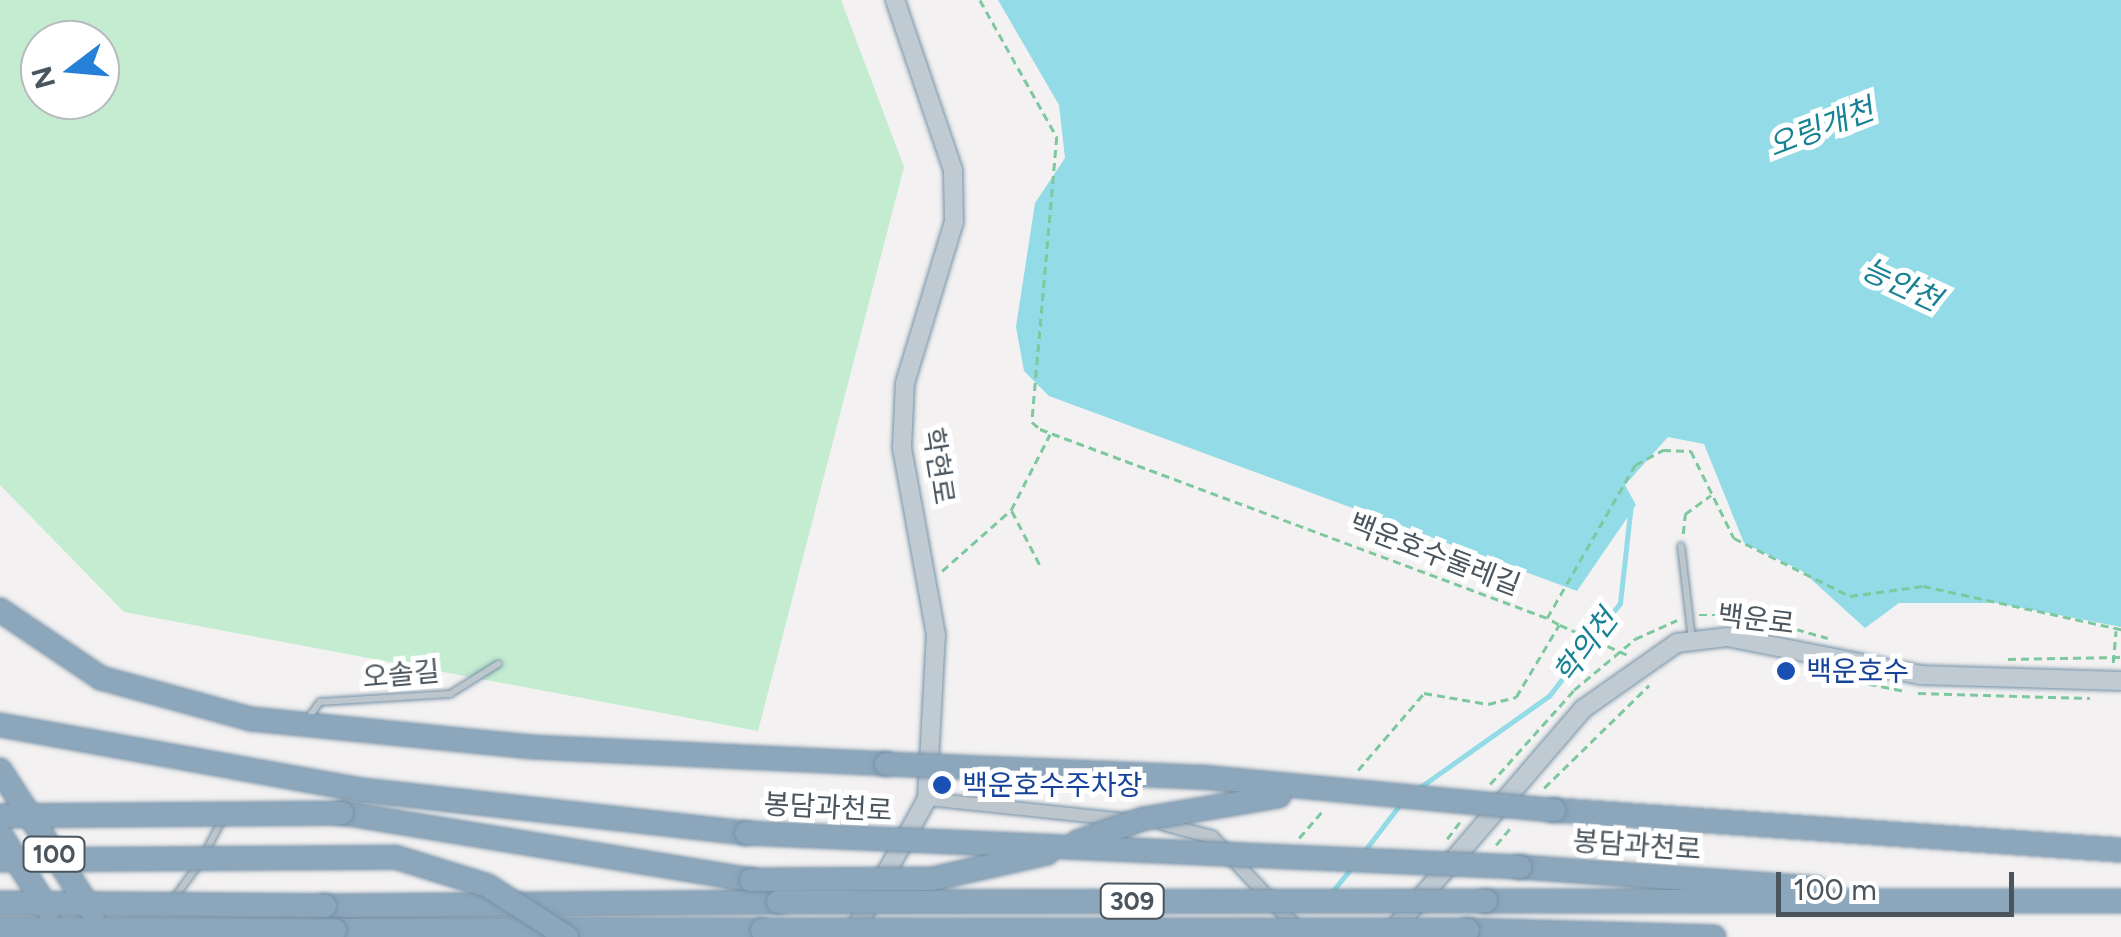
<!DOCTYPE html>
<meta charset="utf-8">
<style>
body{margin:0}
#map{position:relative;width:2121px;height:937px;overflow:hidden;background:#f3f1f1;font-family:Figtree,"Noto Sans KR",sans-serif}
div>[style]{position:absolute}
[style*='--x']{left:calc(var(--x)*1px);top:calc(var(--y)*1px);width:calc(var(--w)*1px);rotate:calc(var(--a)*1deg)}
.green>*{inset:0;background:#c3ecd0}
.water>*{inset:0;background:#93dbe6}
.stream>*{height:5px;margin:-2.5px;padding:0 2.5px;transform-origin:2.5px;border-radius:2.5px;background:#93dbe6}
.path>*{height:2.5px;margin-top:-1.25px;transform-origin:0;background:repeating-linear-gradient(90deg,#7dc89e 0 8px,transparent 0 13px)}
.roads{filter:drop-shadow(0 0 2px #7792a7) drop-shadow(0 0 2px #7792a7)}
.lane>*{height:6px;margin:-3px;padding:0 3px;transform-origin:3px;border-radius:3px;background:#bdc6cc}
.street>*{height:12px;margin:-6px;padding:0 6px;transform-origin:6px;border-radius:6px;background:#bdc6cc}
.secondary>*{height:18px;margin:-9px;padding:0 9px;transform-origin:9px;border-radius:9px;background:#c0cad3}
.highway>*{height:22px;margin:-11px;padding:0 11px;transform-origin:11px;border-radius:11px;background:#8ca6bb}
.bridges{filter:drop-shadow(0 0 2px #7792a7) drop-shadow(0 0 2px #7792a7)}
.highway-bridge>*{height:22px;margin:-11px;padding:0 11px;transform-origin:11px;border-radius:11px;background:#8ca6bb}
.dots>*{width:28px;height:28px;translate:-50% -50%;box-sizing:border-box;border:5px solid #fff;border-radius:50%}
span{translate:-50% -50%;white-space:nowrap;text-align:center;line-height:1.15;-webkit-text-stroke:10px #fff;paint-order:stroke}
.shield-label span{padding:2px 8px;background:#fff;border:2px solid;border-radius:8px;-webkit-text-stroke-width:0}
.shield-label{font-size:25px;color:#4a555d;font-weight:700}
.street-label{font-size:28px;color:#4a555d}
.transit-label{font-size:28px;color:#164399}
.left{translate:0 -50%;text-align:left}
.water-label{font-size:30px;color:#168294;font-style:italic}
.north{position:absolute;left:20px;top:20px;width:100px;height:100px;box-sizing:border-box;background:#fff;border:2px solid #b7bbbe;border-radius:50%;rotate:254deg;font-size:28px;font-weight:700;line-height:40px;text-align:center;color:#4a555d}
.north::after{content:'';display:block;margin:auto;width:35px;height:45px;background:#2680d7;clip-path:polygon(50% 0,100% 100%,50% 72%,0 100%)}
.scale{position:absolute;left:1776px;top:872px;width:238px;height:45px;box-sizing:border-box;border:5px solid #4a555d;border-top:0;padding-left:12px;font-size:30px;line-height:35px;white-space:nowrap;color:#4a555d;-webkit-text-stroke:8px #fff;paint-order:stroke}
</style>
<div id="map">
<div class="green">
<i style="clip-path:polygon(evenodd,0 0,841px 0,904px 167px,758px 731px,124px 612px,0 485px,0 0,40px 40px,100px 40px,100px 100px,40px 100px,40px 40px)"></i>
</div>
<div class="water">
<i style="clip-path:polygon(998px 0,2121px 0,2121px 627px,1997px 603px,1899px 603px,1865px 628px,1802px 571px,1744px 543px,1704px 444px,1668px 437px,1625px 485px,1636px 505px,1577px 591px,1049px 396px,1024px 371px,1016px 327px,1035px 203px,1065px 158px,1059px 105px)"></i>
</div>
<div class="stream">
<i style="--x:1416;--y:790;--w:163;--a:-35.3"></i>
<i style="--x:1549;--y:696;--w:117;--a:-52.6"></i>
<i style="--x:1620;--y:603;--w:100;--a:-83.7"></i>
<i style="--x:1362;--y:854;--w:64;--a:-52.6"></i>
<i style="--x:1331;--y:893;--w:33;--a:-51"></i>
</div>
<div class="path">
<i style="--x:980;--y:0;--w:157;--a:60.7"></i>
<i style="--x:1057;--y:137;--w:286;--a:95"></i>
<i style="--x:1032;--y:422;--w:11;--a:41"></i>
<i style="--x:1040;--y:429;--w:541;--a:20.44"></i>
<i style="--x:1547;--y:618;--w:177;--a:-60.1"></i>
<i style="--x:1635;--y:465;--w:32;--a:-28"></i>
<i style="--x:1663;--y:450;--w:28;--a:2"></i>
<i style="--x:1691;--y:451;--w:97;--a:63.7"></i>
<i style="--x:1734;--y:538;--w:130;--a:26.6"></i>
<i style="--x:1850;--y:596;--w:74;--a:-7.8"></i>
<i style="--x:1923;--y:586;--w:203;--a:12.3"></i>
<i style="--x:1012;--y:511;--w:63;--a:62.6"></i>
<i style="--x:1683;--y:534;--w:20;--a:-84"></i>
<i style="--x:1685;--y:514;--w:32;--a:-36"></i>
<i style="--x:942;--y:571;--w:92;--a:-41.5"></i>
<i style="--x:1011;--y:510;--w:85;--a:-62.8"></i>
<i style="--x:1699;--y:615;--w:47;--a:0"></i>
<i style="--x:1746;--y:615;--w:85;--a:15.7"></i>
<i style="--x:1560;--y:625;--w:77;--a:23.9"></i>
<i style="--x:2008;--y:659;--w:113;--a:-1"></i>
<i style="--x:2113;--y:663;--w:32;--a:-85"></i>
<i style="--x:1805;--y:671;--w:102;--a:11.3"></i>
<i style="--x:1918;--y:693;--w:172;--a:1.7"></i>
<i style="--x:1358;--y:770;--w:101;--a:-49.4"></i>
<i style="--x:1424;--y:693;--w:65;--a:9.8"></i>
<i style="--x:1488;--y:704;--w:29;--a:-14"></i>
<i style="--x:1516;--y:697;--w:84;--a:-59.2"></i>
<i style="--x:1559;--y:625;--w:13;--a:-151"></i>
<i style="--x:1490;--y:784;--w:126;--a:-48.2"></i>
<i style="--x:1574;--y:690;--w:80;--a:-39.9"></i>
<i style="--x:1635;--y:639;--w:46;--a:-24.3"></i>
<i style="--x:1544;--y:788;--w:147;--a:-44.4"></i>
<i style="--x:1299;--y:838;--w:37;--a:-49"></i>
<i style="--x:1447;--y:839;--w:21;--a:-53"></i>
<i style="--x:1496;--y:845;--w:26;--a:-50"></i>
</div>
<div class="roads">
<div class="lane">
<i style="--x:1681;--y:546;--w:94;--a:83.3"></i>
<i style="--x:309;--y:717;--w:19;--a:-54"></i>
<i style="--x:320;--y:702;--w:130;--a:-3.5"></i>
<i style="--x:450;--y:694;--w:57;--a:-32"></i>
<i style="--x:205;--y:853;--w:37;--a:-63"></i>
<i style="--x:174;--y:898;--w:42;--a:-53.7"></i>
</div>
<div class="street">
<i style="--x:927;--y:799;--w:202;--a:6"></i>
<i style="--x:1163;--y:824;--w:51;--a:14.9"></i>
<i style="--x:1212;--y:837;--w:129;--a:46.9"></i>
</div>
<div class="secondary">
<i style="--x:851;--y:937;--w:158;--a:-61.2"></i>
<i style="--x:927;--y:799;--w:164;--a:-86.9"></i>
<i style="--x:936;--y:635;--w:190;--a:-100.3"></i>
<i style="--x:902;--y:448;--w:65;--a:-87.4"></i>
<i style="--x:905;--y:383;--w:168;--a:-73.1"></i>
<i style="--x:954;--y:222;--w:52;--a:-91.1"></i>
<i style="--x:953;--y:170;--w:180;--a:-108.8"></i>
<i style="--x:1387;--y:937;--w:301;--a:-49.3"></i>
<i style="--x:1583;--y:709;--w:115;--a:-35.1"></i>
<i style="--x:1677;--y:643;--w:50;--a:-6.8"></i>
<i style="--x:1727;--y:637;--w:197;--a:11.1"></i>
<i style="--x:1920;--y:675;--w:201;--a:1.7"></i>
</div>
<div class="highway">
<i style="--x:0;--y:610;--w:122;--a:34"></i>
<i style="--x:101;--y:678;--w:156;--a:15.3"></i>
<i style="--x:251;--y:719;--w:282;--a:5.7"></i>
<i style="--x:532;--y:747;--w:354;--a:2.7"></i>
<i style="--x:0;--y:725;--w:368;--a:10.2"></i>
<i style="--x:362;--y:790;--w:386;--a:6.4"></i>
<i style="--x:1554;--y:810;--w:568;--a:4.04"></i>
<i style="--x:342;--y:813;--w:414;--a:9.3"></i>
<i style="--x:1520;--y:867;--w:297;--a:4.1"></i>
<i style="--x:1486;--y:901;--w:635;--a:0"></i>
<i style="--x:325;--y:906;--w:453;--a:-0.5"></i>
<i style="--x:335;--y:930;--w:427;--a:0"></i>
<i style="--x:1468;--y:930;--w:246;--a:1.6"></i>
</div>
</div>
<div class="bridges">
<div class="highway-bridge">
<i style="--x:886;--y:764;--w:316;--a:2.4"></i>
<i style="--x:1202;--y:777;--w:354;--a:5.4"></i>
<i style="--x:0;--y:770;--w:171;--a:57"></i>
<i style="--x:0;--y:816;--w:342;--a:-0.5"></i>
<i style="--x:746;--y:833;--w:775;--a:2.52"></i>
<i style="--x:0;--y:834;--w:91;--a:57.5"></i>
<i style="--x:1077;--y:842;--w:70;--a:-19.2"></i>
<i style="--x:1143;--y:819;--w:138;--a:-9.6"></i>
<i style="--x:0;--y:860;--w:395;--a:-0.4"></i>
<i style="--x:395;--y:857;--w:97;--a:17.3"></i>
<i style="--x:488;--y:886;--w:94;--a:32.8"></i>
<i style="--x:751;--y:880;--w:181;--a:-0.3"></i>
<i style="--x:932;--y:879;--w:118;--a:-12.7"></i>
<i style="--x:778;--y:902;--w:708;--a:-0.08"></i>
<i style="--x:0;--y:903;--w:325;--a:0.5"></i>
<i style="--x:0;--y:929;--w:335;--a:0.2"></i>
<i style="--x:762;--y:930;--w:706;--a:0"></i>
</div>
</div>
<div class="dots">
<i style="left:1786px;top:671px;background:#1a4fb4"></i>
<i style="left:942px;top:785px;background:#1a4fb4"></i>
</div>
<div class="shield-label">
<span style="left:54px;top:854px">100</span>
<span style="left:1132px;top:901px">309</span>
</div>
<div class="street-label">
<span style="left:939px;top:466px;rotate:81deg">학현로</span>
<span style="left:1435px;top:554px;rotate:21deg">백운호수둘레길</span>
<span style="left:1756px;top:619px;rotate:7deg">백운로</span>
<span style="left:401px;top:674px;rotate:-5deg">오솔길</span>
<span style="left:828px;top:807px;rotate:3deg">봉담과천로</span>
<span style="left:1637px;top:845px;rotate:4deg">봉담과천로</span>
</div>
<div class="transit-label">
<span class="left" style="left:1806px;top:671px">백운호수</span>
<span class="left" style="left:962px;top:785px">백운호수주차장</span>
</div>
<div class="water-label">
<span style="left:1821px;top:128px;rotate:-21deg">오링개천</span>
<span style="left:1901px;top:285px;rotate:25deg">능안천</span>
<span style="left:1586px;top:647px;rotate:-53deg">학의천</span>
</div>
<div class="north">N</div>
<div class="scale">100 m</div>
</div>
